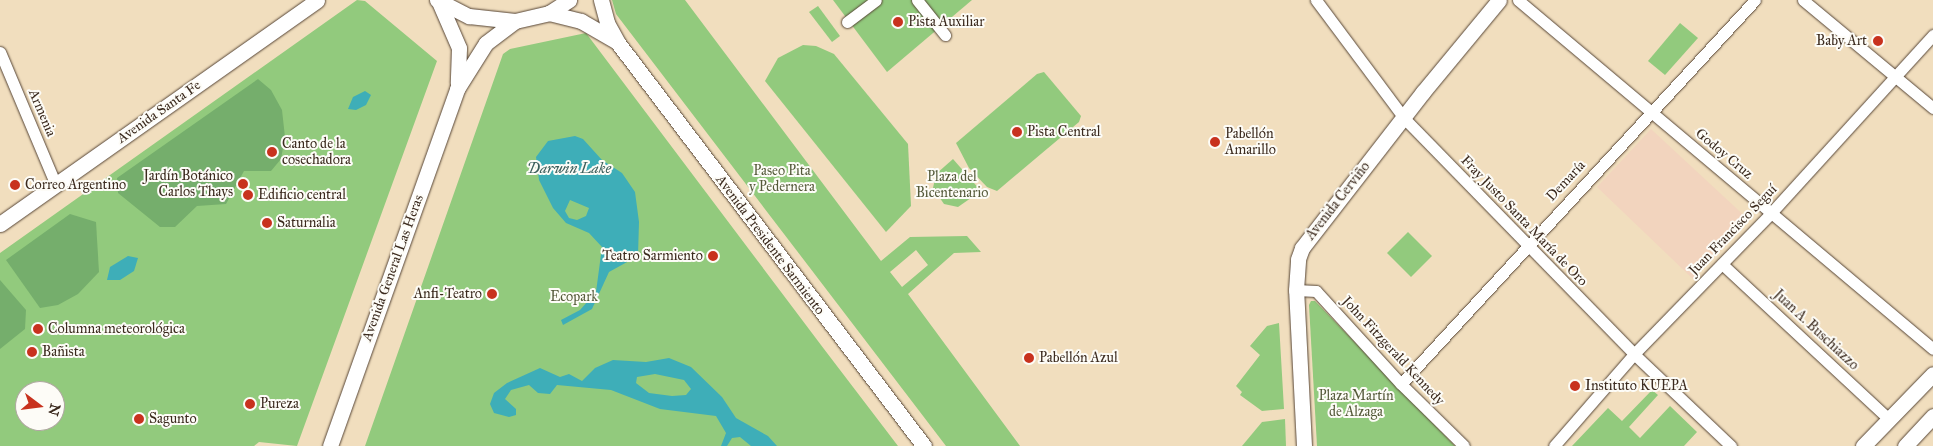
<!DOCTYPE html>
<meta charset="utf-8">
<style>
body{margin:0}
#map{position:relative;width:1933px;height:446px;overflow:hidden;background:#f1debe;font-family:"IM FELL Great Primer",serif}
div>[style]{position:absolute}
[style*='--x']{left:calc(var(--x)*1px);top:calc(var(--y)*1px);width:calc(var(--w)*1px);rotate:calc(var(--a)*1deg)}
.built>*{inset:0;background:#f2d4be}
.green>*{inset:0;background:#92ca7d}
.forest>*{inset:0;background:#75ae6c}
.water>*{inset:0;background:#3eaeb8}
.roads{filter:drop-shadow(0 0 1px #564536) drop-shadow(0 0 1px #564536)}
.minor>*{height:11px;margin:-5.5px;padding:0 5.5px;transform-origin:5.5px;border-radius:5.5px;background:#fff}
.major>*{height:15px;margin:-7.5px;padding:0 7.5px;transform-origin:7.5px;border-radius:7.5px;background:#fff}
.dots>*{width:14px;height:14px;translate:-50% -50%;box-sizing:border-box;border:2px solid #fdfcf7;border-radius:50%}
span{translate:-50% -50%;white-space:nowrap;text-align:center;line-height:1.15;-webkit-text-stroke:4px #fdfcf7;paint-order:stroke}
.poi-label{font-size:14px;color:#3b2a1e}
.left{translate:0 -50%;text-align:left}
.right{translate:-100% -50%;text-align:right}
.street-label{font-size:14px;color:#3b2a1e}
.park-label{font-size:14px;color:#555a3a}
.water-label{font-size:15px;color:#3c5f5c;font-style:italic}
.north{position:absolute;left:15px;top:381px;width:50px;height:50px;box-sizing:border-box;background:#fdfcf7;border:1px solid #afa8a0;border-radius:50%;rotate:105deg;font-size:14px;font-weight:700;line-height:20px;text-align:center;color:#3b2a1e}
.north::after{content:'';display:block;margin:auto;width:18px;height:22px;background:#c8321e;clip-path:polygon(50% 0,100% 100%,50% 72%,0 100%)}
</style>
<div id="map">
<div class="built">
<i style="clip-path:polygon(1651px 129px,1749px 220px,1693px 279px,1597px 187px)"></i>
</div>
<div class="green">
<i style="clip-path:polygon(evenodd,357px 0,365px 1px,437px 61px,297px 446px,259px 442px,254px 446px,0 446px,0 253px,357px 0,25px 391px,55px 391px,55px 421px,25px 421px,25px 391px)"></i>
<i style="clip-path:polygon(evenodd,612px 0,685px 0,881px 261px,910px 237px,967px 236px,981px 252px,954px 253px,908px 294px,1020px 446px,946px 446px,616px 14px,612px 0,916px 250px,928px 265px,902px 287px,890px 272px,916px 250px)"></i>
<i style="clip-path:polygon(833px 0,972px 0,887px 72px)"></i>
<i style="clip-path:polygon(818px 6px,840px 36px,832px 42px,809px 12px)"></i>
<i style="clip-path:polygon(1680px 23px,1698px 38px,1665px 75px,1648px 61px)"></i>
<i style="clip-path:polygon(586px 33px,824px 349px,898px 446px,365px 446px,503px 54px,510px 49px)"></i>
<i style="clip-path:polygon(803px 45px,816px 46px,834px 54px,908px 144px,911px 206px,886px 232px,765px 81px,778px 58px)"></i>
<i style="clip-path:polygon(1044px 72px,1081px 116px,1079px 122px,997px 191px,987px 187px,969px 168px,956px 143px,1037px 74px)"></i>
<i style="clip-path:polygon(953px 159px,981px 191px,958px 207px,944px 204px,933px 188px,936px 174px)"></i>
<i style="clip-path:polygon(1408px 232px,1432px 256px,1411px 277px,1387px 253px)"></i>
<i style="clip-path:polygon(1311px 301px,1315px 301px,1455px 446px,1317px 446px,1309px 305px)"></i>
<i style="clip-path:polygon(1279px 323px,1284px 409px,1262px 411px,1240px 395px,1242px 392px,1236px 386px,1260px 355px,1250px 346px,1267px 326px)"></i>
<i style="clip-path:polygon(1652px 390px,1658px 395px,1629px 427px,1640px 438px,1670px 406px,1697px 432px,1684px 446px,1572px 446px,1608px 408px,1622px 421px)"></i>
<i style="clip-path:polygon(1285px 419px,1286px 446px,1242px 446px,1262px 422px)"></i>
</div>
<div class="forest">
<i style="clip-path:polygon(258px 79px,271px 90px,282px 110px,285px 137px,281px 159px,271px 171px,244px 171px,226px 204px,197px 206px,175px 227px,160px 227px,118px 193px,117px 178px)"></i>
<i style="clip-path:polygon(70px 214px,96px 222px,99px 272px,78px 294px,58px 305px,40px 308px,6px 260px)"></i>
<i style="clip-path:polygon(0 280px,26px 310px,25px 329px,0 349px)"></i>
</div>
<div class="water">
<i style="clip-path:polygon(365px 91px,371px 95px,366px 105px,356px 110px,348px 109px,353px 97px)"></i>
<i style="clip-path:polygon(evenodd,575px 136px,583px 139px,602px 160px,622px 173px,635px 192px,639px 222px,638px 256px,609px 272px,592px 309px,563px 325px,561px 320px,580px 310px,596px 292px,602px 247px,589px 233px,566px 223px,553px 208px,539px 180px,536px 157px,548px 141px,575px 136px,570px 200px,589px 208px,586px 216px,577px 220px,569px 218px,565px 211px,570px 200px)"></i>
<i style="clip-path:polygon(128px 256px,138px 258px,134px 271px,120px 280px,107px 280px,110px 267px)"></i>
<i style="clip-path:polygon(evenodd,669px 358px,691px 367px,722px 397px,736px 418px,768px 436px,777px 446px,751px 446px,740px 437px,732px 438px,727px 446px,721px 446px,726px 433px,716px 416px,660px 409px,611px 390px,557px 385px,550px 394px,538px 393px,529px 385px,511px 390px,505px 399px,516px 409px,516px 415px,509px 417px,494px 413px,490px 404px,494px 393px,507px 383px,540px 368px,560px 377px,569px 374px,582px 381px,595px 368px,613px 360px,646px 362px,669px 358px,655px 374px,684px 380px,691px 389px,686px 395px,672px 396px,649px 393px,636px 383px,637px 377px,655px 374px)"></i>
</div>
<div class="roads">
<div class="minor">
<i style="--x:917;--y:0;--w:45;--a:51.3"></i>
<i style="--x:1316;--y:0;--w:147;--a:53.3"></i>
<i style="--x:1404;--y:118;--w:330;--a:45.7"></i>
<i style="--x:1634;--y:354;--w:134;--a:43.5"></i>
<i style="--x:1518;--y:0;--w:542;--a:40.06"></i>
<i style="--x:1803;--y:0;--w:169;--a:39.7"></i>
<i style="--x:847;--y:22;--w:36;--a:-37"></i>
<i style="--x:0;--y:52;--w:144;--a:67.2"></i>
<i style="--x:1722;--y:264;--w:228;--a:42.9"></i>
<i style="--x:1296;--y:290;--w:20;--a:3"></i>
<i style="--x:1316;--y:291;--w:126;--a:47.6"></i>
<i style="--x:1401;--y:384;--w:88;--a:44.5"></i>
<i style="--x:1401;--y:384;--w:522;--a:-47.33"></i>
<i style="--x:1554;--y:446;--w:122;--a:-49"></i>
<i style="--x:1634;--y:354;--w:197;--a:-45.8"></i>
<i style="--x:1771;--y:213;--w:241;--a:-47.7"></i>
</div>
<div class="major">
<i style="--x:437;--y:0;--w:36;--a:27"></i>
<i style="--x:469;--y:16;--w:46;--a:6.2"></i>
<i style="--x:515;--y:21;--w:35;--a:-13"></i>
<i style="--x:549;--y:13;--w:24;--a:-33"></i>
<i style="--x:601;--y:0;--w:24;--a:75"></i>
<i style="--x:607;--y:23;--w:23;--a:61"></i>
<i style="--x:618;--y:43;--w:506;--a:52.79"></i>
<i style="--x:440;--y:4;--w:48;--a:66.6"></i>
<i style="--x:459;--y:48;--w:35;--a:92"></i>
<i style="--x:549;--y:13;--w:33;--a:14"></i>
<i style="--x:581;--y:21;--w:39;--a:30"></i>
<i style="--x:0;--y:224;--w:388;--a:-35.2"></i>
<i style="--x:330;--y:446;--w:379;--a:-70.4"></i>
<i style="--x:457;--y:89;--w:54;--a:-57.8"></i>
<i style="--x:486;--y:43;--w:36;--a:-37"></i>
<i style="--x:1304;--y:446;--w:156;--a:-92.9"></i>
<i style="--x:1296;--y:290;--w:31;--a:-86"></i>
<i style="--x:1298;--y:259;--w:12;--a:-70"></i>
<i style="--x:1302;--y:248;--w:197;--a:-52.2"></i>
<i style="--x:1423;--y:92;--w:119;--a:-50.4"></i>
<i style="--x:1863;--y:446;--w:100;--a:-45.8"></i>
<i style="--x:1905;--y:446;--w:41;--a:-47"></i>
</div>
</div>
<div class="dots">
<i style="left:898px;top:22px;background:#c8321e"></i>
<i style="left:1878px;top:41px;background:#c8321e"></i>
<i style="left:1017px;top:132px;background:#c8321e"></i>
<i style="left:1215px;top:142px;background:#c8321e"></i>
<i style="left:272px;top:152px;background:#c8321e"></i>
<i style="left:243px;top:184px;background:#c8321e"></i>
<i style="left:15px;top:185px;background:#c8321e"></i>
<i style="left:248px;top:195px;background:#c8321e"></i>
<i style="left:267px;top:223px;background:#c8321e"></i>
<i style="left:713px;top:256px;background:#c8321e"></i>
<i style="left:492px;top:294px;background:#c8321e"></i>
<i style="left:38px;top:329px;background:#c8321e"></i>
<i style="left:32px;top:352px;background:#c8321e"></i>
<i style="left:1029px;top:358px;background:#c8321e"></i>
<i style="left:1575px;top:386px;background:#c8321e"></i>
<i style="left:250px;top:404px;background:#c8321e"></i>
<i style="left:139px;top:419px;background:#c8321e"></i>
</div>
<div class="poi-label">
<span class="left" style="left:908px;top:22px">Pista Auxiliar</span>
<span class="right" style="left:1867px;top:41px">Baby Art</span>
<span class="left" style="left:1027px;top:132px">Pista Central</span>
<span class="left" style="left:1225px;top:142px">Pabellón<br>Amarillo</span>
<span class="left" style="left:282px;top:152px">Canto de la<br>cosechadora</span>
<span class="right" style="left:233px;top:184px">Jardín Botánico<br>Carlos Thays</span>
<span class="left" style="left:25px;top:185px">Correo Argentino</span>
<span class="left" style="left:258px;top:195px">Edificio central</span>
<span class="left" style="left:277px;top:223px">Saturnalia</span>
<span class="right" style="left:703px;top:256px">Teatro Sarmiento</span>
<span class="right" style="left:482px;top:294px">Anfi-Teatro</span>
<span class="left" style="left:48px;top:329px">Columna meteorológica</span>
<span class="left" style="left:42px;top:352px">Bañista</span>
<span class="left" style="left:1039px;top:358px">Pabellón Azul</span>
<span class="left" style="left:1585px;top:386px">Instituto KUEPA</span>
<span class="left" style="left:260px;top:404px">Pureza</span>
<span class="left" style="left:149px;top:419px">Sagunto</span>
</div>
<div class="street-label">
<span style="left:159px;top:112px;rotate:-35deg">Avenida Santa Fe</span>
<span style="left:42px;top:113px;rotate:67deg">Armenia</span>
<span style="left:1724px;top:154px;rotate:40deg">Godoy Cruz</span>
<span style="left:1566px;top:181px;rotate:-47deg">Demaría</span>
<span style="left:1338px;top:201px;rotate:-52deg">Avenida Cerviño</span>
<span style="left:1524px;top:221px;rotate:46deg">Fray Justo Santa María de Oro</span>
<span style="left:1733px;top:230px;rotate:-46deg">Juan Francisco Seguí</span>
<span style="left:770px;top:245px;rotate:53deg">Avenida Presidente Sarmiento</span>
<span style="left:393px;top:268px;rotate:-70deg">Avenida General Las Heras</span>
<span style="left:1816px;top:330px;rotate:43deg">Juan A. Buschiazzo</span>
<span style="left:1393px;top:351px;rotate:47deg">John Fitzgerald Kennedy</span>
</div>
<div class="park-label">
<span style="left:782px;top:179px">Paseo Pita<br>y Pedernera</span>
<span style="left:952px;top:185px">Plaza del<br>Bicentenario</span>
<span style="left:574px;top:297px">Ecopark</span>
<span style="left:1356px;top:404px">Plaza Martín<br>de Alzaga</span>
</div>
<div class="water-label">
<span style="left:569px;top:169px">Darwin Lake</span>
</div>
<div class="north">N</div>
</div>
